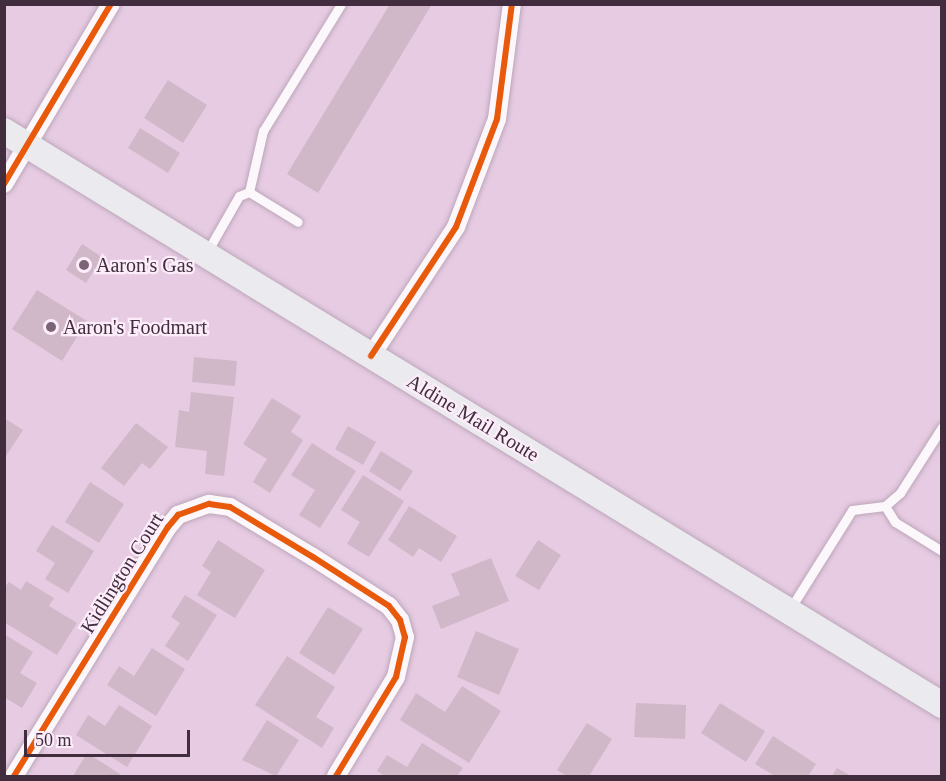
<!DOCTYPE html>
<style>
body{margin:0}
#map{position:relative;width:946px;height:781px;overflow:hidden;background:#e6cbe2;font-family:Georgia,serif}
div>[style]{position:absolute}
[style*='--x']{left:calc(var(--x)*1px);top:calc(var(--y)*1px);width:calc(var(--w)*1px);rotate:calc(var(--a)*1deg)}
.building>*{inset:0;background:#d0b8c8}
.roads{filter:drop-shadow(0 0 2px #bca6b9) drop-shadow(0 0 2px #bca6b9)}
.lane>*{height:9px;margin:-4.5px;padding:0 4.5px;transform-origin:4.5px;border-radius:4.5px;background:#fbf7fb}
.street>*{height:18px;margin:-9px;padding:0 9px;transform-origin:9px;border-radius:9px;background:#fbf7fb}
.secondary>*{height:26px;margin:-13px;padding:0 13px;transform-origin:13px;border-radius:13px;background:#ebeaee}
.cycleway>*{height:6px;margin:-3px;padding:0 3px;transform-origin:3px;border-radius:3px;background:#e8590c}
.dots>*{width:16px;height:16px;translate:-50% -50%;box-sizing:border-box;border:3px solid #fdedfa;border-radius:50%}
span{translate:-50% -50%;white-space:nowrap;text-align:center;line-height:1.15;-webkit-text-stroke:4.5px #fdedfa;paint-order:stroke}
.poi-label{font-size:20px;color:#412d3e}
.left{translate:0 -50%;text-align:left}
.street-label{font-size:20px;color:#412d3e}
.frame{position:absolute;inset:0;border:6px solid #412d3e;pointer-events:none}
.scale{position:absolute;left:24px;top:730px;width:166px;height:27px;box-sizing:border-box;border:3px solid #412d3e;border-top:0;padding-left:8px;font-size:18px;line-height:21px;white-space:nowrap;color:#412d3e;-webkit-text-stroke:4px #fdedfa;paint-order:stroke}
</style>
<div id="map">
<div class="building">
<i style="clip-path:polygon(390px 4px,432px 4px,318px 193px,287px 174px)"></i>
<i style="clip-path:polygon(168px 80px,207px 105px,183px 143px,144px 118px)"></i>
<i style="clip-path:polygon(140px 128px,180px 153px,168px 173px,128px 148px)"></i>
<i style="clip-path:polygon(82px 244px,102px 257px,86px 283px,66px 270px)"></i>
<i style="clip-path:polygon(37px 290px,87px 321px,62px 361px,12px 329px)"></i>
<i style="clip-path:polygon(194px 357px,237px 361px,235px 386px,192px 382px)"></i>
<i style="clip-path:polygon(191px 392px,234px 397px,224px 476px,205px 474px,207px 451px,175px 447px,179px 410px,189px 412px)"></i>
<i style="clip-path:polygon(272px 398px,301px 416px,291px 432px,303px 440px,270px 493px,253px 482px,267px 459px,243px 444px)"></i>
<i style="clip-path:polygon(4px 418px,23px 430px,6px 456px,4px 455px)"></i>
<i style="clip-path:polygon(136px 423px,168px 447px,150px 469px,142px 463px,124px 486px,101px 468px)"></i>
<i style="clip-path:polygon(348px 426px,376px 442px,363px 465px,335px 449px)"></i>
<i style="clip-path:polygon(312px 443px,356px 471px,320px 528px,299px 515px,315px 490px,291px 475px)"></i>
<i style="clip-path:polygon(381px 451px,413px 471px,400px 491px,369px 471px)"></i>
<i style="clip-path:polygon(363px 475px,404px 501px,369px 557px,347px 544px,360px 522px,341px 510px)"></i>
<i style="clip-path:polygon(90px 482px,124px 504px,99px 543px,65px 522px)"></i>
<i style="clip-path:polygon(409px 506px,457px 536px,441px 562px,419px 548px,413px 557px,388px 540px)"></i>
<i style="clip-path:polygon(52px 525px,94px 551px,68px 593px,45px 579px,55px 563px,36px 551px)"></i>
<i style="clip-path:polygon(218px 540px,265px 570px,235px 618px,197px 595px,211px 572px,202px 566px)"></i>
<i style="clip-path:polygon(538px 540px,561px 555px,539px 590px,515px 576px)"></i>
<i style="clip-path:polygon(491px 558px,509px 601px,441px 629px,432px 606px,460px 595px,451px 574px)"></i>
<i style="clip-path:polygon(26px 581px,54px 598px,49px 606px,77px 623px,57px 655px,4px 622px,4px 588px,9px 582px,21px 590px)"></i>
<i style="clip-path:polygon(185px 595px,217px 615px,188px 661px,165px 646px,180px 623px,171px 617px)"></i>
<i style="clip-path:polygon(328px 607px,363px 629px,334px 675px,299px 653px)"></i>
<i style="clip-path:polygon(476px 631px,519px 649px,499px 695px,457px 677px)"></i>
<i style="clip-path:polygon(4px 634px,33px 652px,20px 673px,37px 683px,22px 708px,4px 697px)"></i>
<i style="clip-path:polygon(152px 648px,185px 669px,156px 716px,107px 685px,119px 666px,134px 676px)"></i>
<i style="clip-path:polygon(287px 656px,335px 687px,316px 717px,334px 728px,322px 748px,255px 705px)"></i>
<i style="clip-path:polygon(462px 686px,501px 711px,469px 763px,400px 720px,416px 693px,445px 712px)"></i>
<i style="clip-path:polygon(636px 703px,686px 705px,685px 739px,634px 737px)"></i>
<i style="clip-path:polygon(720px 703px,765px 731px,746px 762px,701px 733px)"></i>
<i style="clip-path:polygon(119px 705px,152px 726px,127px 767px,76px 735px,88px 715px,105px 726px)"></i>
<i style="clip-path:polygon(267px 720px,299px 740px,276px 776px,242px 760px)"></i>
<i style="clip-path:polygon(587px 723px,612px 739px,589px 776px,567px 776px,557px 770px)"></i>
<i style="clip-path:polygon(773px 736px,816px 764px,808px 776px,775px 776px,755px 764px)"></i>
<i style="clip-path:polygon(422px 743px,463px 768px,457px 776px,385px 776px,377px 771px,387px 755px,407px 767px)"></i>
<i style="clip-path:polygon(87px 753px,120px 774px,119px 776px,73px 776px)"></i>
<i style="clip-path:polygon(837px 768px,851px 776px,832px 776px)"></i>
</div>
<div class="roads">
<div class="lane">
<i style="--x:249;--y:192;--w:63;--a:-77.1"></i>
<i style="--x:263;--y:131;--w:149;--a:-58.4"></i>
<i style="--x:207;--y:252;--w:64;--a:-60.3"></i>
<i style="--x:239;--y:196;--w:11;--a:-22"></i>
<i style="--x:249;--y:192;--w:57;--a:31.5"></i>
<i style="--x:885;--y:506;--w:19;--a:58"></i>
<i style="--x:895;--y:522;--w:55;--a:31.7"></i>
<i style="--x:790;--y:609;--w:117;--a:-57.9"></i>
<i style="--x:852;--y:510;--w:33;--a:-7"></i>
<i style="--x:885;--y:506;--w:20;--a:-41"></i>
<i style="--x:900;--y:493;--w:78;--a:-57.5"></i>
</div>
<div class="street">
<i style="--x:4;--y:184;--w:209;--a:-59.3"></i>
<i style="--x:371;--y:356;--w:154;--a:-56.6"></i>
<i style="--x:456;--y:227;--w:116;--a:-69.2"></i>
<i style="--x:497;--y:119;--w:116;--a:-82.6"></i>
<i style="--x:14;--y:776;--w:293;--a:-58.3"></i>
<i style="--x:168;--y:527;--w:16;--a:-50"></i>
<i style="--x:178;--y:515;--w:33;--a:-20"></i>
<i style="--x:209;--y:504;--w:21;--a:8"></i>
<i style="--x:230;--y:507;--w:97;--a:31.1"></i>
<i style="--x:313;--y:557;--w:90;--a:32.8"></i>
<i style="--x:389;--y:606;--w:18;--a:52"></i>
<i style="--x:400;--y:620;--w:18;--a:74"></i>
<i style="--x:405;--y:637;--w:41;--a:102.7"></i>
<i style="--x:396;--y:677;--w:116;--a:121.2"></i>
</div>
<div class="secondary">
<i style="--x:4;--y:131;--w:1100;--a:31.46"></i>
</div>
</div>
<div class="cycleway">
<i style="--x:4;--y:184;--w:209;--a:-59.3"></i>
<i style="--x:371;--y:356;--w:154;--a:-56.6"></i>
<i style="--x:456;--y:227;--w:116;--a:-69.2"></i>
<i style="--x:497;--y:119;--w:116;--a:-82.6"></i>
<i style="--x:14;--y:776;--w:293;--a:-58.3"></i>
<i style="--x:168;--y:527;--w:16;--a:-50"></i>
<i style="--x:178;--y:515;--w:33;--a:-20"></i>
<i style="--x:209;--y:504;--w:21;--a:8"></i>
<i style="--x:230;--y:507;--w:97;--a:31.1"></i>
<i style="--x:313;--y:557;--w:90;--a:32.8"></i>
<i style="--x:389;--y:606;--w:18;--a:52"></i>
<i style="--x:400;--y:620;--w:18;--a:74"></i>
<i style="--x:405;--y:637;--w:41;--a:102.7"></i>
<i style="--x:396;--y:677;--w:116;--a:121.2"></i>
</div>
<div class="dots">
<i style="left:84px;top:265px;background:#7b6477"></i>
<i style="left:51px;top:327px;background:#7b6477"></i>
</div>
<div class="poi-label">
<span class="left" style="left:96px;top:265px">Aaron's Gas</span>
<span class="left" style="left:63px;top:327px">Aaron's Foodmart</span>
</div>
<div class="street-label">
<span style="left:473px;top:418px;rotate:31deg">Aldine Mail Route</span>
<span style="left:122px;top:573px;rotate:-58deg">Kidlington Court</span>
</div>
<div class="frame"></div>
<div class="scale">50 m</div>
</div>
